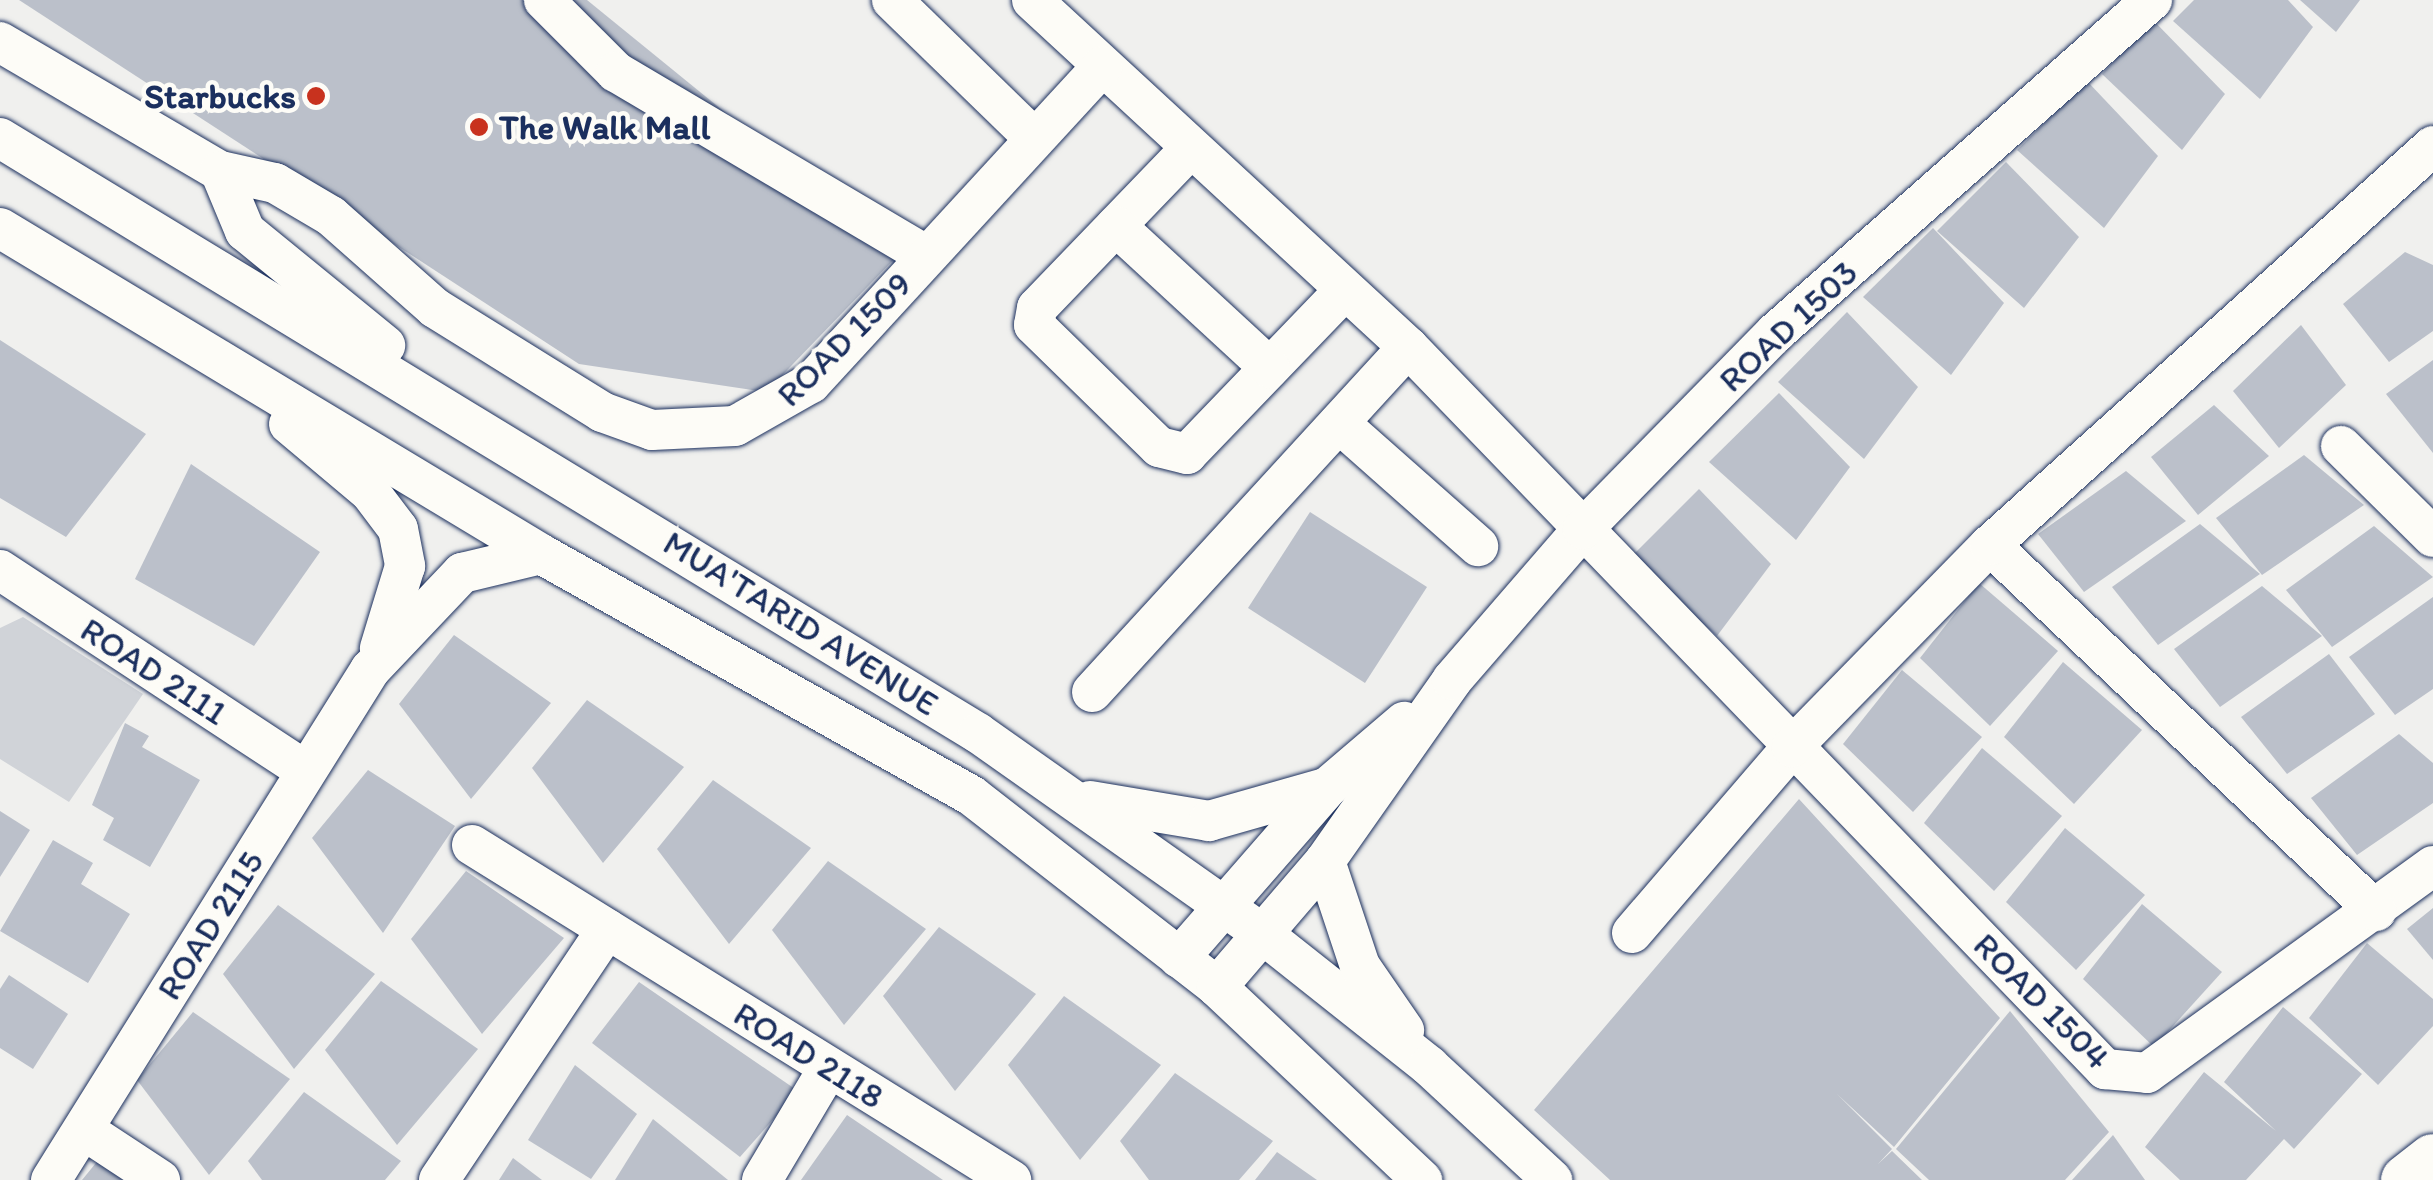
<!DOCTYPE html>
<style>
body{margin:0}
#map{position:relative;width:2433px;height:1180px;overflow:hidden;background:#f0f0ee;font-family:Itim,sans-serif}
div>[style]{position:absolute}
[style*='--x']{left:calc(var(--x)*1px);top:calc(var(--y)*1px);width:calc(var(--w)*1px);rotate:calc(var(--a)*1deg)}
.green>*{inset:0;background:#d0d3d8}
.building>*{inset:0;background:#bbc0ca}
.roads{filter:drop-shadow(0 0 2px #1b2f5e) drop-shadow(0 0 2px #1b2f5e)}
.minor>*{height:40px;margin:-20px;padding:0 20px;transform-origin:20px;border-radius:20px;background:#fdfcf7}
.major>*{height:50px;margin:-25px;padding:0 25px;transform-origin:25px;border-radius:25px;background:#fdfcf7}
.dots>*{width:28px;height:28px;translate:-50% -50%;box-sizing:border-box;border:5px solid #fdfcf7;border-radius:50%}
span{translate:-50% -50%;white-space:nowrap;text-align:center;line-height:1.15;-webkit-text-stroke:9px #fdfcf7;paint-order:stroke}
.poi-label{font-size:35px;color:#1b2f5e;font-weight:700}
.right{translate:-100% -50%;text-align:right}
.left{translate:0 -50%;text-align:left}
.street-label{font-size:35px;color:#1b2f5e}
</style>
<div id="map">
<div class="green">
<i style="clip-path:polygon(23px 617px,143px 694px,69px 802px,0 759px,0 628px)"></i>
</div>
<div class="building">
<i style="clip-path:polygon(19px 0,587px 0,899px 254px,766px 392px,579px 364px)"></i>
<i style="clip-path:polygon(2194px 0,2288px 0,2313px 27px,2260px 99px,2173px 21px)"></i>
<i style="clip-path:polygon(2300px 0,2360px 0,2336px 32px)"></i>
<i style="clip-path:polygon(2153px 20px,2225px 94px,2182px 150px,2102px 74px)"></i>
<i style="clip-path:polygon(2087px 81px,2158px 156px,2104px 228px,2017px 150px)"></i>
<i style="clip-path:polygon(2006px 162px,2079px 237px,2024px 308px,1937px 231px)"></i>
<i style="clip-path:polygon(1933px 228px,2004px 303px,1951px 375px,1863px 297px)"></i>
<i style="clip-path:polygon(2405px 252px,2433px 265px,2433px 331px,2389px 362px,2343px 304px)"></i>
<i style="clip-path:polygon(1847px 312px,1918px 387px,1864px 459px,1778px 382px)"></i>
<i style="clip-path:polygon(2301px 325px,2346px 385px,2279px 448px,2233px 391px)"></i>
<i style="clip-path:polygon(0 340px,146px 434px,66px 537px,0 498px)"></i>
<i style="clip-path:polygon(2433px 360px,2433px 453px,2386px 394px)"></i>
<i style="clip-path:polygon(1779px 393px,1850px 467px,1796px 540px,1709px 462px)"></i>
<i style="clip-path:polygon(2214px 405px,2269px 456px,2198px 515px,2151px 457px)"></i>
<i style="clip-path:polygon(2304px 455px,2364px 505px,2262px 575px,2216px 518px)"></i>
<i style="clip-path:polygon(191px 464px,320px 552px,254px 646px,135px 579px)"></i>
<i style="clip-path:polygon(2126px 471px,2186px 521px,2084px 592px,2038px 534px)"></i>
<i style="clip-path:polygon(1699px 489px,1771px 564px,1717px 636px,1630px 558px)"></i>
<i style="clip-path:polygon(1310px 512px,1427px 587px,1365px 683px,1248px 608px)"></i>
<i style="clip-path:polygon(2200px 524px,2260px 574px,2158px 645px,2112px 587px)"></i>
<i style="clip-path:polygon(2374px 526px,2433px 577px,2332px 647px,2286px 590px)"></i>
<i style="clip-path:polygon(1979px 583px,2058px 651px,1990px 726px,1920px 658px)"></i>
<i style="clip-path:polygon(2262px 586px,2322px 636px,2220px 707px,2174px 649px)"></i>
<i style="clip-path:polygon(2433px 597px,2433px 689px,2395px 715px,2349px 657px)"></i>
<i style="clip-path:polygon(454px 635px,551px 703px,471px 799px,399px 704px)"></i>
<i style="clip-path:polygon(2329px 654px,2375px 714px,2287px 774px,2241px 717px)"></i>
<i style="clip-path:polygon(2063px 662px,2142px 730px,2074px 804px,2004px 737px)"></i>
<i style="clip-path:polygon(1902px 670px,1982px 737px,1913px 812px,1843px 744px)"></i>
<i style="clip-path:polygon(587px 700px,684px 767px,603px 863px,532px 768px)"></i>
<i style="clip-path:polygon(125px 723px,149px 736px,142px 747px,200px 780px,150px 867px,103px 840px,114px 818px,92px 805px)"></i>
<i style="clip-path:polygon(2399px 734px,2433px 763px,2433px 803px,2357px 855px,2311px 798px)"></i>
<i style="clip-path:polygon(1982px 748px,2062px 816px,1994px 891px,1924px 823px)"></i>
<i style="clip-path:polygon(368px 770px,455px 826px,383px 933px,312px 838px)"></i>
<i style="clip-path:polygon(713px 780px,811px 848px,729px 944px,657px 849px)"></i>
<i style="clip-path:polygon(1799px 799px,2000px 1018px,1894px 1147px,1837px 1094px,1892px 1149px,1878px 1164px,1892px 1151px,1922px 1180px,1610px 1180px,1534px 1110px)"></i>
<i style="clip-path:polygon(0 811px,30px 830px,0 877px)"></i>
<i style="clip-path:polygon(2065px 828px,2145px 895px,2076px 970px,2006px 902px)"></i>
<i style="clip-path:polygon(53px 840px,93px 863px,81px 884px,130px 914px,88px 983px,0 931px)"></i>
<i style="clip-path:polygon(828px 861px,926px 929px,844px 1025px,772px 930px)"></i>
<i style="clip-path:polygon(466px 871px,564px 938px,482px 1034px,411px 939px)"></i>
<i style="clip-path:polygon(2142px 904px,2222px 972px,2154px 1047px,2083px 979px)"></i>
<i style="clip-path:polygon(278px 905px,375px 974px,294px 1069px,223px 974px)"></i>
<i style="clip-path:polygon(2433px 908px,2433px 960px,2407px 929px)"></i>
<i style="clip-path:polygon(939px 927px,1036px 994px,955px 1091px,883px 996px)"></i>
<i style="clip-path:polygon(2367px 943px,2433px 999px,2433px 1026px,2378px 1085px,2309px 1018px)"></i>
<i style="clip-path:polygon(9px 975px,68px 1014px,33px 1069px,0 1048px,0 989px)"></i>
<i style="clip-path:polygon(381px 981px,478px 1049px,397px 1145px,325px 1050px)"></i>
<i style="clip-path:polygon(639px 982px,798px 1091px,740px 1157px,592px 1043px)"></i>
<i style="clip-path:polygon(1064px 996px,1161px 1065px,1080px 1160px,1008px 1065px)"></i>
<i style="clip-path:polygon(2283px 1007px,2362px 1074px,2294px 1149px,2284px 1139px,2246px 1180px,2180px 1180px,2145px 1147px,2204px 1072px,2276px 1131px,2224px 1082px)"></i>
<i style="clip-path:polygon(2010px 1011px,2109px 1132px,2065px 1180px,1929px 1180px,1896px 1149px)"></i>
<i style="clip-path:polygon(193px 1012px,290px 1079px,209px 1175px,137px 1080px)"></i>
<i style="clip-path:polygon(575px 1065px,637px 1114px,591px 1179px,528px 1140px)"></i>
<i style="clip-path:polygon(1175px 1073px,1273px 1141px,1239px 1180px,1149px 1180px,1120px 1141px)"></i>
<i style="clip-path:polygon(304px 1092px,401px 1161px,385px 1180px,262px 1180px,248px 1161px)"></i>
<i style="clip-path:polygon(847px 1115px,943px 1180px,801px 1180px)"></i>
<i style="clip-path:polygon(653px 1119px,728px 1180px,615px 1180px)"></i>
<i style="clip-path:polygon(2113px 1135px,2145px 1180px,2072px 1180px)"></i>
<i style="clip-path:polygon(1277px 1152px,1317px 1180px,1255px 1180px)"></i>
<i style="clip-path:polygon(100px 1158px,131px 1180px,82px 1180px)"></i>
<i style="clip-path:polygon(513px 1158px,542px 1180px,499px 1180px)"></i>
</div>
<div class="roads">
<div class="minor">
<i style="--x:544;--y:0;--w:102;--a:45"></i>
<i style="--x:616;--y:72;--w:360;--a:30.6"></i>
<i style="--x:892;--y:0;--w:198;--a:44.2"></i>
<i style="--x:1032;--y:0;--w:512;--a:42.7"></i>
<i style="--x:1408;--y:347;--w:1004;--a:46.01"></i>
<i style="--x:2105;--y:1069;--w:42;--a:5.4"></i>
<i style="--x:2147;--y:1073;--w:353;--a:-35.9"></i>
<i style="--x:0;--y:42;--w:255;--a:30.4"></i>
<i style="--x:220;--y:171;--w:65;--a:67.4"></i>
<i style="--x:245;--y:231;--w:181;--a:39.2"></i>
<i style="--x:0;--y:138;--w:1145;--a:31.32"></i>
<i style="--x:978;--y:733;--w:350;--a:35.2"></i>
<i style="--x:1264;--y:935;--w:211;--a:38.4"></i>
<i style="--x:1429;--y:1066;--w:168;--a:42.8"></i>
<i style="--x:1187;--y:152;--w:216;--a:133.9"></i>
<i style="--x:1037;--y:308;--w:17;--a:100"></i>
<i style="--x:1034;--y:325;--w:175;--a:44.3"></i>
<i style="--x:1159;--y:447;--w:29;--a:14"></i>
<i style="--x:1187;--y:454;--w:226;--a:-46.1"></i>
<i style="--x:220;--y:171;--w:56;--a:12.3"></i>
<i style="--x:275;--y:183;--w:65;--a:30.5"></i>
<i style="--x:331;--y:216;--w:139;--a:41.5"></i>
<i style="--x:435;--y:308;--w:197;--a:31.9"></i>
<i style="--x:602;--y:412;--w:53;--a:19.8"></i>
<i style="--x:652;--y:430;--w:83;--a:-2.8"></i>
<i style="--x:735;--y:426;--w:87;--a:-29.5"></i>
<i style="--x:811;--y:383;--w:430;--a:-47.4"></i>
<i style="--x:1116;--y:226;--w:209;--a:42.7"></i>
<i style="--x:0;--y:228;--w:632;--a:31.07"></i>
<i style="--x:541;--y:554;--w:494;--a:29.3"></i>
<i style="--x:972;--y:796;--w:311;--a:37.9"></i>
<i style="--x:1217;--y:987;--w:282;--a:43.3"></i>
<i style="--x:1339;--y:423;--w:186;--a:41.5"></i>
<i style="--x:289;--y:424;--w:106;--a:40"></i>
<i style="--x:370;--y:492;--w:46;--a:52.9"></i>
<i style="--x:398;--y:529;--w:38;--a:79"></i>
<i style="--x:405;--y:566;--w:86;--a:107"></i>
<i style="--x:2341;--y:446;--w:129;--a:44.7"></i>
<i style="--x:1990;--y:545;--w:532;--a:43.48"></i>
<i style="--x:0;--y:570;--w:365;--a:33.3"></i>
<i style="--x:1092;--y:692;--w:468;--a:-47.5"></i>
<i style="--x:1090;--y:801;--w:121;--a:9.5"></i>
<i style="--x:1209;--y:821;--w:121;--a:-15.9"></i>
<i style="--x:472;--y:845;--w:635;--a:31.86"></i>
<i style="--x:1325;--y:861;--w:111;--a:71.6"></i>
<i style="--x:1360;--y:966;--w:78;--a:55.5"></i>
<i style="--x:1632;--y:933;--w:245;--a:-49.3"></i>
<i style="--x:1792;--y:747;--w:283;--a:-45.6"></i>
<i style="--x:1990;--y:545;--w:596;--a:-42.01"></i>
<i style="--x:1179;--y:958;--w:228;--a:-48.9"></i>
<i style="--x:1329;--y:786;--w:99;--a:-40.5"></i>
<i style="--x:1217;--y:987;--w:166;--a:-49.4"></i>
<i style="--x:1325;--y:861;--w:221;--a:-54.9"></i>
<i style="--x:1452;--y:680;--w:200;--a:-49.1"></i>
<i style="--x:1583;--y:529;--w:274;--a:-45.6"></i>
<i style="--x:1775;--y:333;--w:503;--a:-41.45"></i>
<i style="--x:84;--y:1130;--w:91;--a:33.3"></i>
<i style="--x:51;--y:1180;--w:602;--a:-57.97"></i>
<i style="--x:370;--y:670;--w:134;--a:-46.5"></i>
<i style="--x:462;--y:573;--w:81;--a:-13.5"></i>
<i style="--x:439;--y:1180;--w:302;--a:-56.2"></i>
<i style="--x:762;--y:1180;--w:131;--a:-59.3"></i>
</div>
<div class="major">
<i style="--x:2406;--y:1180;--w:34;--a:-38"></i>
</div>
</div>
<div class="dots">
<i style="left:316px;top:96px;background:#c8321e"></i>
<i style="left:479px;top:127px;background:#c8321e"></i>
</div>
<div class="poi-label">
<span class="right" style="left:296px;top:96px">Starbucks</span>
<span class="left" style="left:499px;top:127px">The Walk Mall</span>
</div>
<div class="street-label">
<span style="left:1788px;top:326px;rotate:-43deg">ROAD 1503</span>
<span style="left:844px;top:339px;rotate:-45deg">ROAD 1509</span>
<span style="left:801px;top:623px;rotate:32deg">MUA'TARID AVENUE</span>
<span style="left:154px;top:671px;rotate:33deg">ROAD 2111</span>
<span style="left:210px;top:925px;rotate:-58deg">ROAD 2115</span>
<span style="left:2042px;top:1001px;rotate:45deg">ROAD 1504</span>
<span style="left:809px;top:1055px;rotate:32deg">ROAD 2118</span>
</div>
</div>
